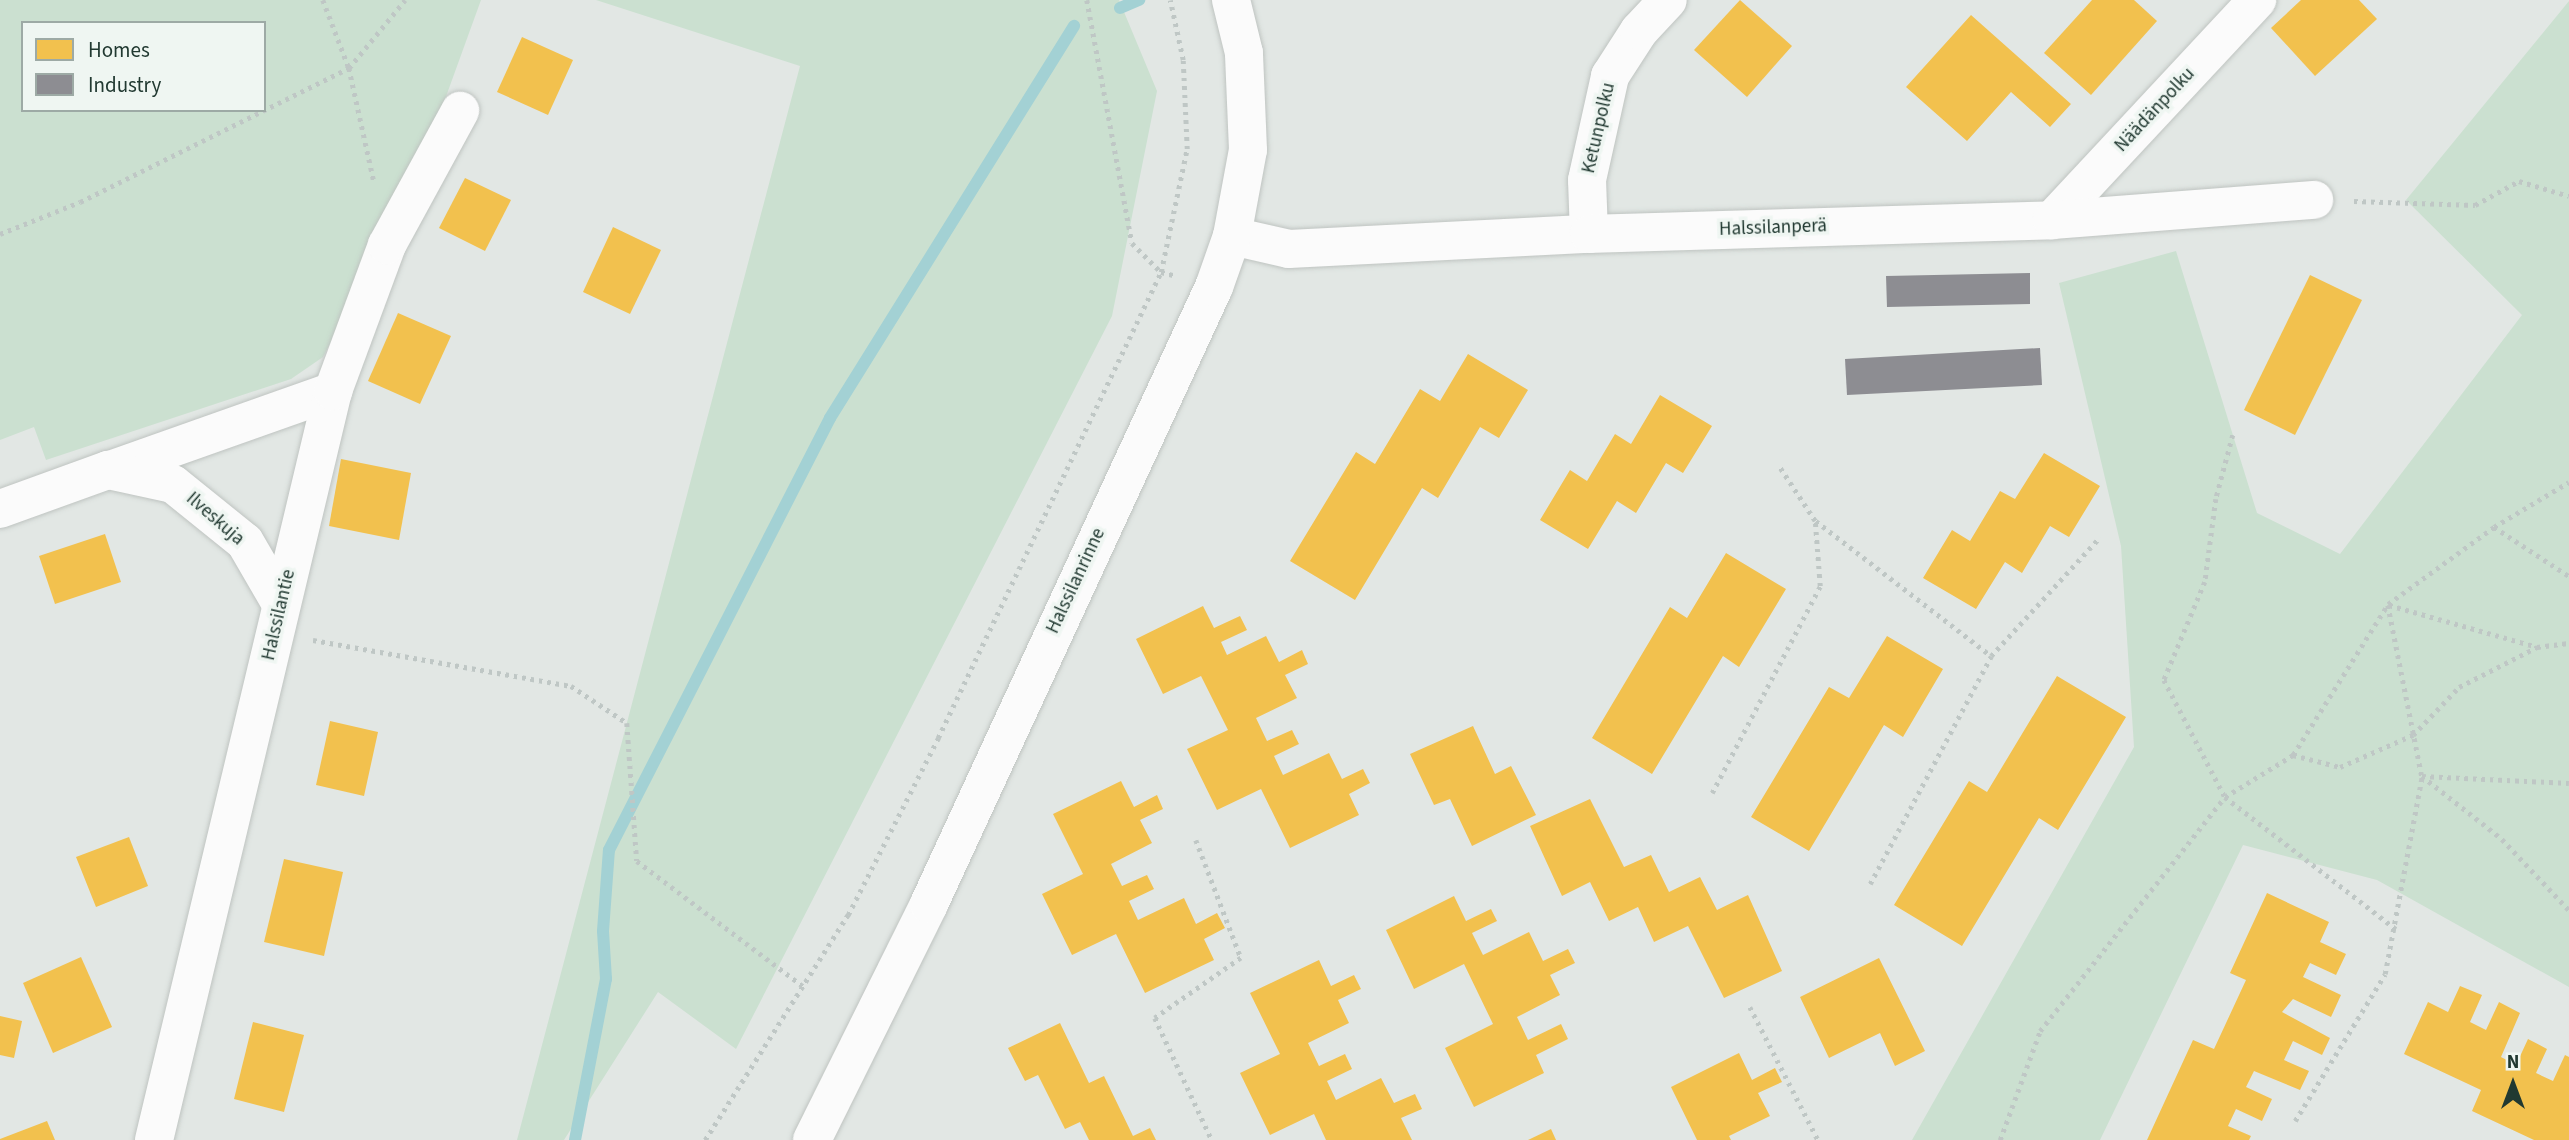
<!DOCTYPE html>
<meta charset="utf-8">
<style>
body{margin:0}
#map{position:relative;width:2569px;height:1140px;overflow:hidden;background:#e2e7e4;font-family:"Source Sans 3",sans-serif}
div>[style]{position:absolute}
[style*='--x']{left:calc(var(--x)*1px);top:calc(var(--y)*1px);width:calc(var(--w)*1px);rotate:calc(var(--a)*1deg)}
.green>*{inset:0;background:#cbe0d0}
.homes>*{inset:0;background:#f2c14e}
.industry>*{inset:0;background:#8d8d92}
.stream>*{height:12px;margin:-6px;padding:0 6px;transform-origin:6px;border-radius:6px;background:#a3d1d4}
.path>*{height:4.5px;margin-top:-2.25px;transform-origin:0;background:repeating-linear-gradient(90deg,#bfc7c5 0 3.5px,transparent 0 8.5px)}
.roads{filter:drop-shadow(0 0 2px #bfc4c1) drop-shadow(0 0 2px #bfc4c1)}
.street>*{height:38px;margin:-19px;padding:0 19px;transform-origin:19px;border-radius:19px;background:#fbfbfb}
.secondary>*{height:38px;margin:-19px;padding:0 19px;transform-origin:19px;border-radius:19px;background:#fbfbfb}
span{translate:-50% -50%;white-space:nowrap;text-align:center;line-height:1.15;-webkit-text-stroke:7px #eff6f2;paint-order:stroke}
.street-label{font-size:19px;color:#213931}
.legend{position:absolute;left:21px;top:21px;width:245px;height:91px;box-sizing:border-box;background:#eff6f2;border:2px solid #9daaa5;margin:0;padding:9px 12px;list-style:none;font-size:21px;color:#213931}
.legend li{display:flex;align-items:center;gap:14px;height:35px}
.legend b{width:35px;border:2px solid #9daaa5}
.north{position:absolute;left:2478px;top:1049px;width:70px;height:70px;-webkit-text-stroke:5px #eff6f2;paint-order:stroke;rotate:0deg;font-size:19px;font-weight:700;line-height:28px;text-align:center;color:#213931}
.north::after{content:'';display:block;margin:auto;width:24px;height:32px;background:#213931;clip-path:polygon(50% 0,100% 100%,50% 72%,0 100%)}
</style>
<div id="map">
<div class="green">
<i style="clip-path:polygon(evenodd,0 0,481px 0,419px 171px,323px 357px,291px 379px,46px 460px,34px 427px,0 440px,0 0,23px 23px,264px 23px,264px 110px,23px 110px,23px 23px)"></i>
<i style="clip-path:polygon(596px 0,1119px 0,1157px 91px,1112px 316px,736px 1049px,658px 992px,564px 1140px,517px 1140px,800px 66px)"></i>
<i style="clip-path:polygon(2569px 1px,2569px 987px,2377px 880px,2243px 845px,2100px 1140px,1912px 1140px,2134px 747px,2121px 546px,2059px 283px,2176px 251px,2257px 513px,2340px 554px,2522px 315px,2406px 200px)"></i>
</div>
<div class="homes">
<i style="clip-path:polygon(1740px 0,1792px 46px,1747px 97px,1694px 50px)"></i>
<i style="clip-path:polygon(2092px 0,2134px 0,2157px 21px,2091px 95px,2044px 53px)"></i>
<i style="clip-path:polygon(2301px 0,2359px 0,2377px 19px,2315px 76px,2271px 28px)"></i>
<i style="clip-path:polygon(1971px 15px,2071px 104px,2050px 127px,2011px 92px,1967px 141px,1906px 87px)"></i>
<i style="clip-path:polygon(522px 37px,573px 60px,548px 115px,497px 92px)"></i>
<i style="clip-path:polygon(465px 178px,511px 200px,485px 251px,439px 228px)"></i>
<i style="clip-path:polygon(613px 227px,661px 250px,630px 314px,583px 292px)"></i>
<i style="clip-path:polygon(2310px 275px,2362px 300px,2295px 435px,2244px 410px)"></i>
<i style="clip-path:polygon(398px 313px,451px 336px,420px 404px,368px 381px)"></i>
<i style="clip-path:polygon(1468px 354px,1528px 390px,1499px 438px,1480px 427px,1438px 498px,1422px 488px,1355px 600px,1290px 561px,1356px 452px,1375px 464px,1420px 389px,1440px 401px)"></i>
<i style="clip-path:polygon(1660px 395px,1712px 426px,1683px 473px,1666px 463px,1636px 513px,1617px 501px,1588px 549px,1540px 520px,1570px 470px,1587px 481px,1615px 434px,1631px 444px)"></i>
<i style="clip-path:polygon(2044px 453px,2100px 486px,2069px 537px,2050px 526px,2022px 573px,2005px 562px,1976px 609px,1923px 578px,1952px 530px,1970px 541px,2000px 491px,2015px 499px)"></i>
<i style="clip-path:polygon(341px 459px,411px 473px,399px 540px,329px 526px)"></i>
<i style="clip-path:polygon(105px 534px,121px 582px,55px 604px,39px 556px)"></i>
<i style="clip-path:polygon(1726px 553px,1786px 589px,1739px 667px,1723px 656px,1652px 774px,1592px 738px,1670px 607px,1687px 618px)"></i>
<i style="clip-path:polygon(1203px 606px,1214px 628px,1240px 616px,1247px 630px,1221px 642px,1227px 655px,1266px 636px,1279px 662px,1302px 650px,1308px 664px,1285px 675px,1297px 698px,1256px 718px,1267px 741px,1292px 730px,1299px 744px,1274px 756px,1283px 775px,1329px 753px,1342px 779px,1363px 769px,1370px 783px,1349px 794px,1359px 815px,1290px 848px,1261px 789px,1217px 810px,1187px 749px,1228px 730px,1201px 676px,1163px 694px,1136px 639px)"></i>
<i style="clip-path:polygon(1887px 636px,1943px 669px,1903px 737px,1884px 725px,1809px 851px,1751px 817px,1829px 687px,1849px 698px)"></i>
<i style="clip-path:polygon(2057px 676px,2126px 717px,2058px 830px,2039px 818px,1962px 946px,1894px 905px,1969px 781px,1987px 792px)"></i>
<i style="clip-path:polygon(330px 721px,378px 732px,364px 796px,316px 785px)"></i>
<i style="clip-path:polygon(1473px 726px,1495px 774px,1511px 766px,1536px 815px,1472px 846px,1450px 799px,1434px 805px,1410px 754px)"></i>
<i style="clip-path:polygon(1121px 781px,1134px 807px,1157px 795px,1163px 809px,1140px 820px,1152px 843px,1111px 864px,1122px 886px,1147px 875px,1154px 889px,1129px 901px,1138px 920px,1184px 898px,1196px 924px,1217px 913px,1225px 928px,1204px 939px,1214px 960px,1145px 993px,1116px 934px,1072px 955px,1042px 894px,1083px 874px,1053px 814px)"></i>
<i style="clip-path:polygon(1590px 799px,1624px 867px,1651px 855px,1669px 892px,1700px 877px,1717px 910px,1748px 895px,1782px 971px,1724px 998px,1688px 926px,1654px 942px,1638px 907px,1609px 921px,1590px 882px,1562px 896px,1530px 826px)"></i>
<i style="clip-path:polygon(129px 837px,148px 886px,96px 907px,76px 857px)"></i>
<i style="clip-path:polygon(284px 859px,343px 872px,324px 956px,264px 942px)"></i>
<i style="clip-path:polygon(2267px 893px,2329px 922px,2320px 942px,2346px 954px,2336px 975px,2310px 963px,2303px 977px,2341px 995px,2331px 1017px,2293px 999px,2282px 1012px,2330px 1038px,2322px 1055px,2293px 1041px,2284px 1060px,2309px 1071px,2300px 1090px,2254px 1071px,2246px 1087px,2272px 1099px,2262px 1121px,2236px 1109px,2228px 1126px,2251px 1136px,2249px 1140px,2147px 1140px,2193px 1040px,2214px 1049px,2246px 980px,2230px 973px)"></i>
<i style="clip-path:polygon(1454px 896px,1466px 921px,1491px 909px,1497px 921px,1472px 933px,1483px 955px,1529px 932px,1543px 961px,1568px 949px,1575px 963px,1550px 975px,1560px 995px,1517px 1017px,1528px 1040px,1561px 1024px,1568px 1039px,1536px 1055px,1544px 1073px,1474px 1107px,1445px 1048px,1493px 1024px,1464px 964px,1414px 989px,1386px 930px)"></i>
<i style="clip-path:polygon(81px 957px,112px 1027px,53px 1053px,23px 983px)"></i>
<i style="clip-path:polygon(1879px 958px,1925px 1051px,1895px 1066px,1880px 1033px,1829px 1058px,1800px 997px)"></i>
<i style="clip-path:polygon(1319px 960px,1331px 986px,1354px 975px,1361px 989px,1338px 1000px,1349px 1023px,1308px 1043px,1319px 1066px,1345px 1054px,1352px 1069px,1327px 1081px,1336px 1100px,1381px 1078px,1394px 1103px,1415px 1094px,1422px 1109px,1401px 1118px,1412px 1140px,1326px 1140px,1314px 1114px,1270px 1135px,1240px 1073px,1280px 1054px,1250px 993px)"></i>
<i style="clip-path:polygon(2460px 986px,2482px 995px,2470px 1022px,2486px 1030px,2499px 1002px,2520px 1013px,2501px 1057px,2516px 1065px,2528px 1039px,2547px 1049px,2536px 1073px,2553px 1081px,2565px 1055px,2569px 1057px,2569px 1140px,2534px 1140px,2472px 1111px,2481px 1090px,2404px 1054px,2428px 1002px,2448px 1012px)"></i>
<i style="clip-path:polygon(0 1016px,22px 1021px,14px 1058px,0 1055px)"></i>
<i style="clip-path:polygon(253px 1022px,304px 1035px,284px 1112px,234px 1099px)"></i>
<i style="clip-path:polygon(1060px 1023px,1089px 1083px,1104px 1076px,1133px 1136px,1150px 1128px,1156px 1140px,1089px 1140px,1080px 1122px,1065px 1129px,1038px 1075px,1025px 1081px,1008px 1048px)"></i>
<i style="clip-path:polygon(1739px 1053px,1752px 1080px,1775px 1068px,1782px 1082px,1758px 1093px,1770px 1116px,1729px 1136px,1731px 1140px,1697px 1140px,1671px 1087px)"></i>
<i style="clip-path:polygon(47px 1121px,55px 1140px,0 1140px,0 1139px)"></i>
<i style="clip-path:polygon(1551px 1129px,1556px 1140px,1528px 1140px)"></i>
</div>
<div class="industry">
<i style="clip-path:polygon(2030px 273px,2030px 304px,1887px 307px,1886px 276px)"></i>
<i style="clip-path:polygon(2040px 348px,2042px 385px,1847px 395px,1845px 359px)"></i>
</div>
<div class="stream">
<i style="--x:1120;--y:8;--w:21;--a:-23"></i>
<i style="--x:575;--y:1140;--w:164;--a:-79.1"></i>
<i style="--x:606;--y:979;--w:48;--a:-93.6"></i>
<i style="--x:603;--y:931;--w:81;--a:-85.8"></i>
<i style="--x:609;--y:850;--w:485;--a:-62.9"></i>
<i style="--x:830;--y:418;--w:462;--a:-58.1"></i>
</div>
<div class="path">
<i style="--x:323;--y:0;--w:73;--a:69.1"></i>
<i style="--x:349;--y:68;--w:117;--a:77.6"></i>
<i style="--x:1087;--y:0;--w:247;--a:79.5"></i>
<i style="--x:1132;--y:243;--w:41;--a:45"></i>
<i style="--x:1161;--y:272;--w:16;--a:14"></i>
<i style="--x:2354;--y:201;--w:121;--a:1.9"></i>
<i style="--x:2475;--y:205;--w:50;--a:-28.6"></i>
<i style="--x:2519;--y:181;--w:52;--a:16.7"></i>
<i style="--x:0;--y:234;--w:86;--a:-21.8"></i>
<i style="--x:80;--y:202;--w:301;--a:-26.5"></i>
<i style="--x:349;--y:68;--w:88;--a:-50.5"></i>
<i style="--x:2233;--y:435;--w:66;--a:104.9"></i>
<i style="--x:2216;--y:499;--w:84;--a:97.5"></i>
<i style="--x:2205;--y:582;--w:106;--a:112.7"></i>
<i style="--x:2164;--y:680;--w:132;--a:62.5"></i>
<i style="--x:2225;--y:797;--w:216;--a:37.7"></i>
<i style="--x:1816;--y:521;--w:221;--a:37.6"></i>
<i style="--x:2494;--y:527;--w:90;--a:33.2"></i>
<i style="--x:2388;--y:605;--w:174;--a:78.8"></i>
<i style="--x:2422;--y:776;--w:102;--a:38.2"></i>
<i style="--x:2502;--y:839;--w:98;--a:46.7"></i>
<i style="--x:2389;--y:605;--w:154;--a:15.8"></i>
<i style="--x:2537;--y:647;--w:32;--a:-7"></i>
<i style="--x:313;--y:640;--w:262;--a:10.1"></i>
<i style="--x:571;--y:686;--w:67;--a:33.5"></i>
<i style="--x:627;--y:723;--w:138;--a:85.9"></i>
<i style="--x:637;--y:861;--w:208;--a:37"></i>
<i style="--x:2293;--y:755;--w:49;--a:14.3"></i>
<i style="--x:2340;--y:767;--w:80;--a:-23.7"></i>
<i style="--x:2413;--y:735;--w:66;--a:-46.2"></i>
<i style="--x:2459;--y:687;--w:88;--a:-27.1"></i>
<i style="--x:1712;--y:793;--w:233;--a:-62.4"></i>
<i style="--x:1820;--y:586;--w:65;--a:-94.4"></i>
<i style="--x:1815;--y:521;--w:64;--a:-123.4"></i>
<i style="--x:1196;--y:840;--w:126;--a:69.1"></i>
<i style="--x:1241;--y:958;--w:105;--a:145.1"></i>
<i style="--x:1155;--y:1018;--w:135;--a:65"></i>
<i style="--x:1870;--y:884;--w:258;--a:-62"></i>
<i style="--x:1991;--y:656;--w:161;--a:-47.5"></i>
<i style="--x:1750;--y:1007;--w:149;--a:62.9"></i>
<i style="--x:2295;--y:1121;--w:172;--a:-58.5"></i>
<i style="--x:2385;--y:974;--w:201;--a:-79.4"></i>
<i style="--x:2422;--y:776;--w:147;--a:2.7"></i>
<i style="--x:705;--y:1140;--w:267;--a:-57.6"></i>
<i style="--x:848;--y:915;--w:199;--a:-63"></i>
<i style="--x:938;--y:738;--w:517;--a:-64.43"></i>
<i style="--x:1161;--y:272;--w:126;--a:-78.1"></i>
<i style="--x:1187;--y:149;--w:89;--a:-92.6"></i>
<i style="--x:1183;--y:60;--w:61;--a:-102.2"></i>
<i style="--x:2000;--y:1140;--w:116;--a:-69.8"></i>
<i style="--x:2040;--y:1031;--w:298;--a:-51.7"></i>
<i style="--x:2225;--y:797;--w:80;--a:-31.7"></i>
<i style="--x:2293;--y:755;--w:178;--a:-57.8"></i>
<i style="--x:2388;--y:604;--w:131;--a:-36"></i>
<i style="--x:2494;--y:527;--w:87;--a:-31"></i>
</div>
<div class="roads">
<div class="street">
<i style="--x:2052;--y:220;--w:301;--a:-47"></i>
<i style="--x:1589;--y:234;--w:54;--a:-92.1"></i>
<i style="--x:1587;--y:180;--w:107;--a:-77.5"></i>
<i style="--x:1610;--y:76;--w:54;--a:-57.2"></i>
<i style="--x:1639;--y:31;--w:42;--a:-46.9"></i>
<i style="--x:1232;--y:236;--w:58;--a:12.8"></i>
<i style="--x:1289;--y:249;--w:300;--a:-2.9"></i>
<i style="--x:1589;--y:234;--w:463;--a:-1.7"></i>
<i style="--x:2052;--y:220;--w:263;--a:-4.4"></i>
<i style="--x:110;--y:470;--w:237;--a:-19.5"></i>
<i style="--x:0;--y:509;--w:115;--a:-19.9"></i>
<i style="--x:108;--y:470;--w:66;--a:12.2"></i>
<i style="--x:173;--y:484;--w:92;--a:38.9"></i>
<i style="--x:245;--y:542;--w:72;--a:59.9"></i>
<i style="--x:154;--y:1140;--w:770;--a:-76.56"></i>
<i style="--x:333;--y:391;--w:156;--a:-69.7"></i>
<i style="--x:387;--y:245;--w:153;--a:-61.4"></i>
</div>
<div class="secondary">
<i style="--x:812;--y:1140;--w:263;--a:-63.6"></i>
<i style="--x:929;--y:904;--w:680;--a:-65.21"></i>
<i style="--x:1214;--y:287;--w:54;--a:-70.6"></i>
<i style="--x:1232;--y:236;--w:87;--a:-79.5"></i>
<i style="--x:1248;--y:150;--w:97;--a:-92.4"></i>
<i style="--x:1244;--y:53;--w:55;--a:-103.8"></i>
</div>
</div>
<div class="street-label">
<span style="left:2155px;top:110px;rotate:-47deg">Näädänpolku</span>
<span style="left:1599px;top:128px;rotate:-77deg">Ketunpolku</span>
<span style="left:1773px;top:228px;rotate:-2deg">Halssilanperä</span>
<span style="left:215px;top:519px;rotate:41deg">Ilveskuja</span>
<span style="left:1076px;top:581px;rotate:-65deg">Halssilanrinne</span>
<span style="left:279px;top:615px;rotate:-77deg">Halssilantie</span>
</div>
<ul class="legend">
<li><b style="height:19px;background:#f2c14e"></b>Homes</li>
<li><b style="height:19px;background:#8d8d92"></b>Industry</li>
</ul>
<div class="north">N</div>
</div>
